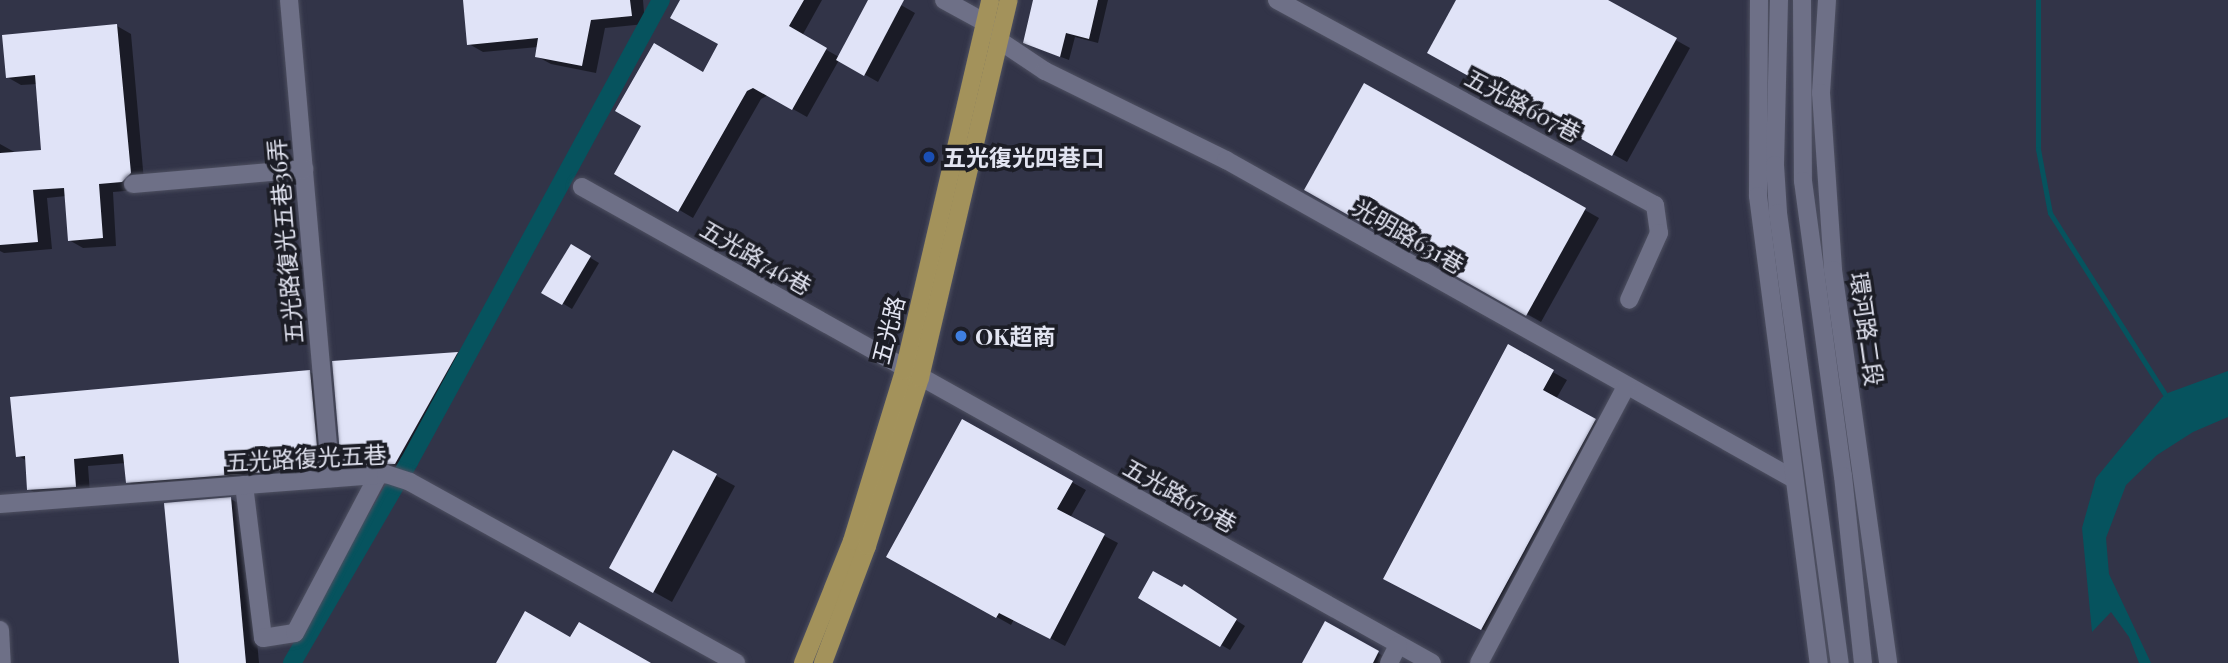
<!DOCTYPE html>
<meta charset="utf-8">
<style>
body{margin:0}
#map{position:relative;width:2228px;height:663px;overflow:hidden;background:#323448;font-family:"Playfair Display","Noto Sans TC",serif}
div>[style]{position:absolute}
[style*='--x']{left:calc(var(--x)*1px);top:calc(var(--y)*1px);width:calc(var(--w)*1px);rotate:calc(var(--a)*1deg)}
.water>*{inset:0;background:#06535e}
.shadow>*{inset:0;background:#0007}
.stream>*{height:5px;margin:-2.5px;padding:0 2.5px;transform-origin:2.5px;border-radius:2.5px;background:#06535e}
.canal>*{height:18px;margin:-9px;padding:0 9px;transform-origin:9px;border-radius:9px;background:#06535e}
.building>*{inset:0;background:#e0e3f7}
.roads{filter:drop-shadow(0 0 2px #4e5061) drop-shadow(0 0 2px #4e5061)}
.minor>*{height:18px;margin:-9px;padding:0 9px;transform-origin:9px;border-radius:9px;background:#6e7087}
.major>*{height:18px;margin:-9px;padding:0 9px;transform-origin:9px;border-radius:9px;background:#a3925b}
.dots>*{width:19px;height:19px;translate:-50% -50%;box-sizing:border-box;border:4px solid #1c1d26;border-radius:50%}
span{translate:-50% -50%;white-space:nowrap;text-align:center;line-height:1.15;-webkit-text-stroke:7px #1c1d26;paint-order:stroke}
.street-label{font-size:23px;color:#e2e4f1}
.poi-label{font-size:23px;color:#e2e4f1;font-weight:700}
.left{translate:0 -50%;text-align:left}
</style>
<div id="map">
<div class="water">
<i style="clip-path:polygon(2228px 371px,2228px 417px,2193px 432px,2157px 455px,2126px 485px,2106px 538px,2109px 574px,2151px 663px,2139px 663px,2129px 637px,2111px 612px,2092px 632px,2082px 528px,2096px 478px,2165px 394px)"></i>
</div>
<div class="shadow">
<i style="clip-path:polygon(464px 0,643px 0,645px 24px,605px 28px,596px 73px,551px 64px,536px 56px,538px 47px,483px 52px,469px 44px)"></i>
<i style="clip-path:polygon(682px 0,822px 0,802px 36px,839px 57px,870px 0,892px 0,915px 13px,878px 82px,839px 60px,807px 117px,768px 95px,761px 99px,693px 218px,616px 173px,703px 74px,721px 44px)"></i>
<i style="clip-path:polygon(1035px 0,1108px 0,1098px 43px,1075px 37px,1069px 60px,1034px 47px)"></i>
<i style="clip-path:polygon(1458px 0,1604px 0,1690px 48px,1627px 162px,1429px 52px)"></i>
<i style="clip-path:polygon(117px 26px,131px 34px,144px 181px,137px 190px,113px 192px,116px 246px,83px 248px,69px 240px,66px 196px,47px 198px,52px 249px,4px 253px,0 251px,0 144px,18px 154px,43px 151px,38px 84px,21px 85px,7px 77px)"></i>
<i style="clip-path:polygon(1364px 85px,1599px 218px,1541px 322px,1306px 190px)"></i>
<i style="clip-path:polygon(571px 246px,599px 263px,572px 309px,544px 292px)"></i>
<i style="clip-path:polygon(1508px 347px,1567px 380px,1556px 399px,1609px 429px,1495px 636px,1399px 586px)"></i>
<i style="clip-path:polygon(457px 354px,471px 362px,410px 472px,357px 473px,343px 465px,334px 362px)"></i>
<i style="clip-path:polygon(310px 372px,324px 380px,332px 475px,142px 490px,128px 482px,126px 463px,88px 466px,90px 494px,43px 498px,29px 489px,27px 461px,17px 455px)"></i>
<i style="clip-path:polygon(963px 421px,1086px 490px,1070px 518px,1118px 543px,1065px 646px,1014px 619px,1011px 625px,888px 556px)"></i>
<i style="clip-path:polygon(673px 452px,735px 486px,672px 602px,611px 568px)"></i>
<i style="clip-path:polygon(231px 499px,245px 507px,259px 663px,181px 663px)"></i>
<i style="clip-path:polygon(1182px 590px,1193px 592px,1245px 626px,1230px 650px,1140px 598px)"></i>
<i style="clip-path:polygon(1326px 624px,1387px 658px,1384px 663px,1304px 663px)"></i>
</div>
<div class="stream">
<i style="--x:2038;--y:0;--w:149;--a:90"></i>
<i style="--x:2038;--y:149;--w:65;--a:79.4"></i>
<i style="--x:2050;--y:213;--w:214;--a:57.6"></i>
</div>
<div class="canal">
<i style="--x:292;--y:663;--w:233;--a:-59.8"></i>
<i style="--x:409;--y:462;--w:526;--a:-61.39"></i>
</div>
<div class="building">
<i style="clip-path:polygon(463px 0,630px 0,632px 16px,591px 20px,582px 66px,535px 57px,538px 38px,467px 45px)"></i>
<i style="clip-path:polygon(680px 0,804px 0,789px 26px,827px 48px,792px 110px,753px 88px,747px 91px,678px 212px,614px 174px,641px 126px,615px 111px,654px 43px,703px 72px,718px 44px,670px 18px)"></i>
<i style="clip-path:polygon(868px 0,904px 0,864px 76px,836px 60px)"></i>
<i style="clip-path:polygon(1033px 0,1098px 0,1089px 39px,1066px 33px,1060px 57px,1023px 43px)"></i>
<i style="clip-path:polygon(1456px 0,1608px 0,1677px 38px,1612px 156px,1427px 53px)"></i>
<i style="clip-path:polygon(117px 24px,131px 173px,122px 182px,99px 184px,103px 238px,68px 241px,64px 188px,33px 190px,38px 242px,0 245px,0 153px,41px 150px,35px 75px,6px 78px,2px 35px)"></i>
<i style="clip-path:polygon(1364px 83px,1586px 208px,1526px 316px,1304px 190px)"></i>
<i style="clip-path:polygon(571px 244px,591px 256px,562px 305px,541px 293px)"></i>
<i style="clip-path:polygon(1508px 344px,1554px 370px,1543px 390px,1596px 419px,1481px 630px,1383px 579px)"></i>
<i style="clip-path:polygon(458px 352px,395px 464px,341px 466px,332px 361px)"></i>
<i style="clip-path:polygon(310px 370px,319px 468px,126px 483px,123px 454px,74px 459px,76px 487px,27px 490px,25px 456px,16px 457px,10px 397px)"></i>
<i style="clip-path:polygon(962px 419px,1073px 481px,1057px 509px,1105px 534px,1050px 639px,999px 613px,996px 618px,886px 557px)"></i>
<i style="clip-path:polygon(673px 450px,717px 474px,653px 593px,609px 568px)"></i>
<i style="clip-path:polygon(231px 497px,246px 663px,179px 663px,164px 503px)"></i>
<i style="clip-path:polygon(1153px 571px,1182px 587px,1184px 584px,1237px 619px,1220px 647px,1138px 598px)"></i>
<i style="clip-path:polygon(525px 611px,570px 637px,579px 622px,651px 663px,496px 663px)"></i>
<i style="clip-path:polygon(1325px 621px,1379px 651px,1373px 663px,1302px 663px)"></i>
</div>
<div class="roads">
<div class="minor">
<i style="--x:289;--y:0;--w:480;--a:85"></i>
<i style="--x:944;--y:0;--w:48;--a:28.7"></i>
<i style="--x:986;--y:23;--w:23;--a:52"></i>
<i style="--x:1000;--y:41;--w:54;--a:33.7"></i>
<i style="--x:1045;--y:71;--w:202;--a:26.2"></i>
<i style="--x:1226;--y:160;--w:649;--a:29.33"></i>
<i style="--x:1277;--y:0;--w:430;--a:28.5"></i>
<i style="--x:1655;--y:205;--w:28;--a:82"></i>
<i style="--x:1659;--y:233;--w:73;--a:114.1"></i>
<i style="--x:1759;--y:0;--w:196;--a:90.3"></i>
<i style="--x:1758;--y:196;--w:471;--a:82.6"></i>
<i style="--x:1779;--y:0;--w:165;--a:91.4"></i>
<i style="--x:1775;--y:165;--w:48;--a:86.4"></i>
<i style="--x:1778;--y:213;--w:454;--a:82.2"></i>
<i style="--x:1802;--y:0;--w:181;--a:89.7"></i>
<i style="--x:1803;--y:181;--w:298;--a:82.3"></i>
<i style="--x:1843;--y:476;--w:188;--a:83.9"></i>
<i style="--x:1827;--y:0;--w:93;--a:93.7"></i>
<i style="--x:1821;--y:93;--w:177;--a:86.1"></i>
<i style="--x:1833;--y:270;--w:397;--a:82"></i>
<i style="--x:133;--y:184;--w:172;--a:-5"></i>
<i style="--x:582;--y:187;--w:974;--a:29.25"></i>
<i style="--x:244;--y:485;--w:154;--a:82.9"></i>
<i style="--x:263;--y:638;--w:32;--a:-9"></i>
<i style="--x:295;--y:633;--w:180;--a:-62.2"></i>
<i style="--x:0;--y:504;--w:387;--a:-4.4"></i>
<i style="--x:386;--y:474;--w:25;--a:18"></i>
<i style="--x:410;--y:482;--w:373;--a:29"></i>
<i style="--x:0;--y:630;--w:33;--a:87"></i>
<i style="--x:1389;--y:663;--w:20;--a:-63"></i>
<i style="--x:1479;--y:663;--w:313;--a:-62"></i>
</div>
<div class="major">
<i style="--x:803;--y:663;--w:131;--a:-68.1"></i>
<i style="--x:852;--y:541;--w:178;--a:-73"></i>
<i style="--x:904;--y:371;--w:381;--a:-76.9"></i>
<i style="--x:823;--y:663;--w:125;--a:-69.4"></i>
<i style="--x:867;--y:546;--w:176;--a:-72.5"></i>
<i style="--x:920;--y:378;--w:388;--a:-76.8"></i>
</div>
</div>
<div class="dots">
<i style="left:929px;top:157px;background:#1a4fb4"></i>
<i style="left:961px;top:336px;background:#3f7fe0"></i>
</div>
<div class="street-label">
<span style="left:1523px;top:105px;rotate:28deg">五光路607巷</span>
<span style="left:1409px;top:236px;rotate:30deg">光明路631巷</span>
<span style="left:285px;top:241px;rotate:-95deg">五光路復光五巷36弄</span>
<span style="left:756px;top:257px;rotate:30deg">五光路746巷</span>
<span style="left:1867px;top:329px;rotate:82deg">環河路二段</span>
<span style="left:888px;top:330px;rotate:-76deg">五光路</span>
<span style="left:306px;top:458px;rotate:-3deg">五光路復光五巷</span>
<span style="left:1180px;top:495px;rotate:29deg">五光路679巷</span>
</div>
<div class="poi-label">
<span class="left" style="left:943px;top:157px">五光復光四巷口</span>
<span class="left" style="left:975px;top:336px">OK超商</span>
</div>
</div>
